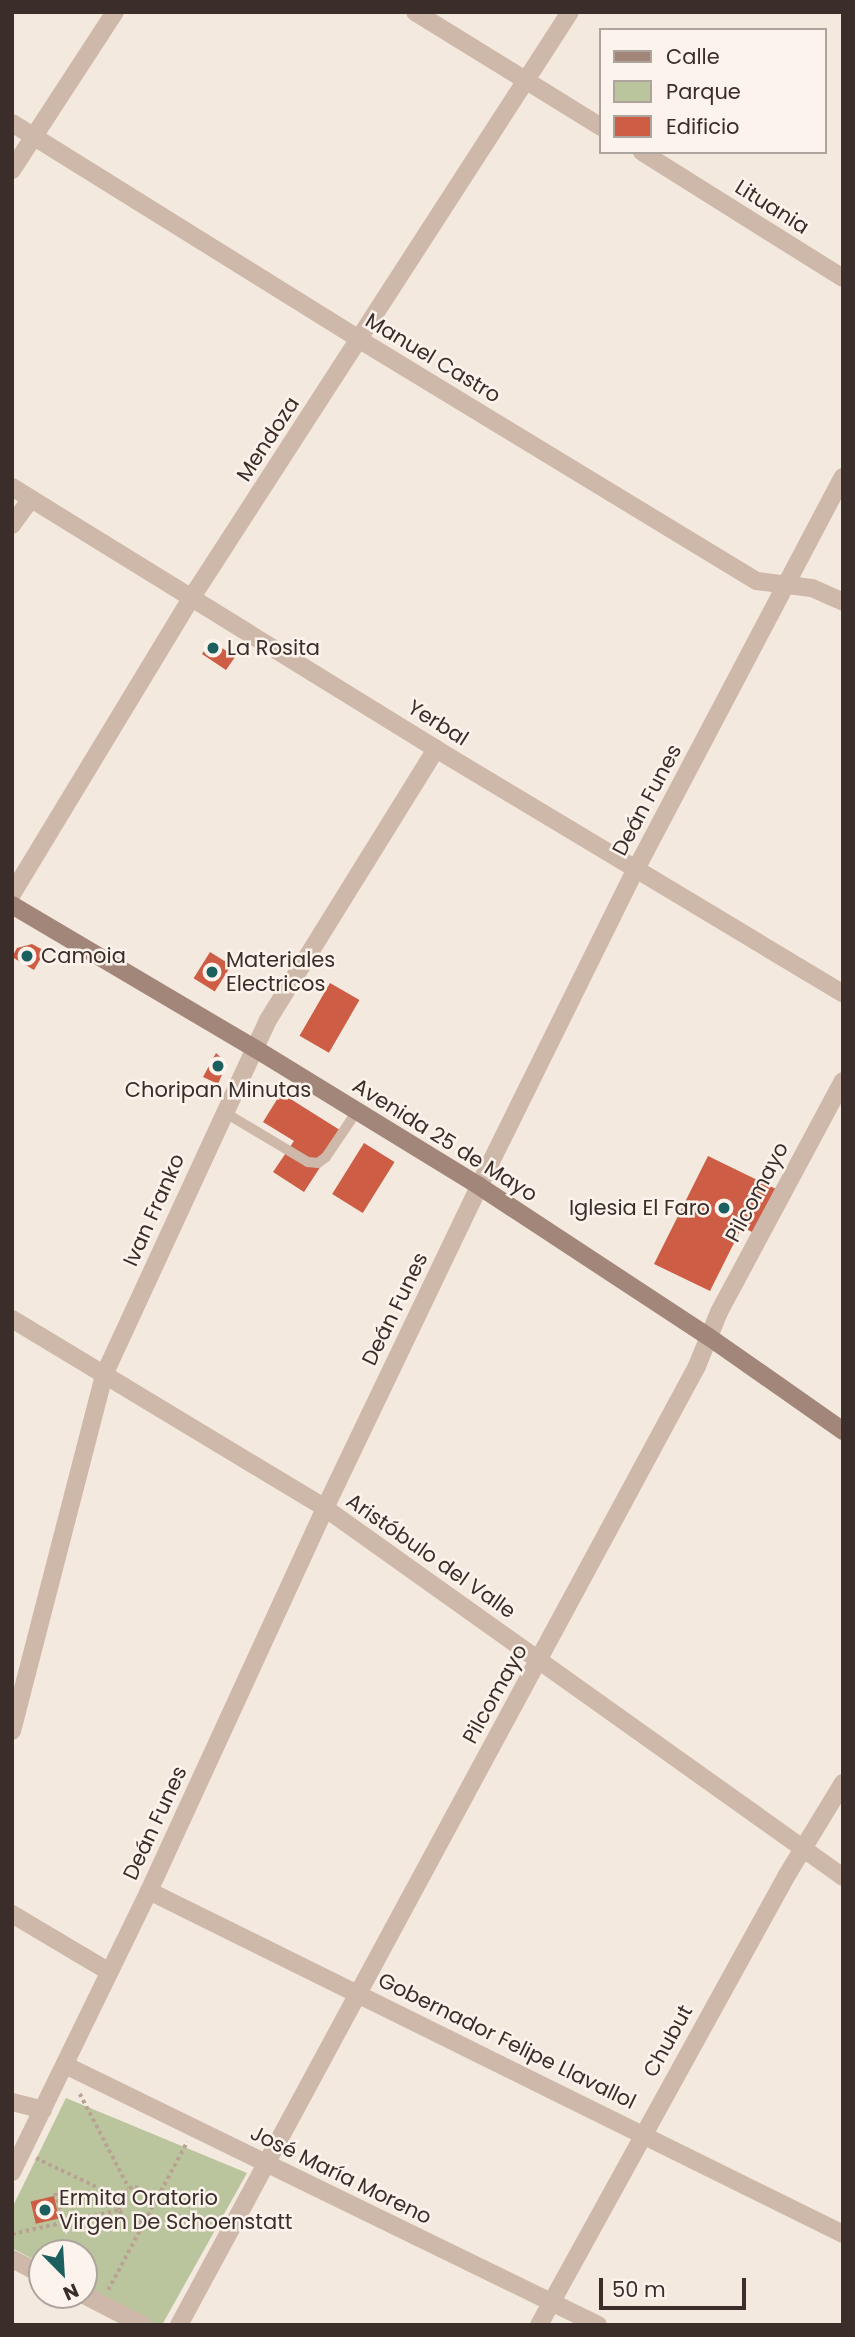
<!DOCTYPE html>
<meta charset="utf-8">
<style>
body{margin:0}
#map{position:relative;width:855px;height:2337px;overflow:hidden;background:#f4e9df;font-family:Poppins,sans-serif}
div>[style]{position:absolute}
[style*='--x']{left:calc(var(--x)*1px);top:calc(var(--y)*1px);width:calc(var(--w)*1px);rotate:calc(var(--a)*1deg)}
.green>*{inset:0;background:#bac59d}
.building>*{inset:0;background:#cd5d44;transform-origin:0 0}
.path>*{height:3.5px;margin-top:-1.75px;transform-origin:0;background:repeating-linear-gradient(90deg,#baa293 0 3.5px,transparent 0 7px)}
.service>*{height:10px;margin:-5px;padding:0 5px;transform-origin:5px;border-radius:5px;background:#ceb8a9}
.minor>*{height:18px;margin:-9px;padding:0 9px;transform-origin:9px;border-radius:9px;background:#ceb8a9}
.tertiary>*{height:18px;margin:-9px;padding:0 9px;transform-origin:9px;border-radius:9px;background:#ceb8a9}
.secondary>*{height:18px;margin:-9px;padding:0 9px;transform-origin:9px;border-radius:9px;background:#a2867a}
.dots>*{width:19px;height:19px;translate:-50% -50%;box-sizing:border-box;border:4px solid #fbf3ec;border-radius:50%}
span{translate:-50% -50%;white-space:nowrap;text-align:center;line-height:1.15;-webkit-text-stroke:5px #fbf3ec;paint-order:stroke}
.street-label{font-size:21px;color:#3b2e2a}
.poi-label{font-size:21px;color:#3b2e2a}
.left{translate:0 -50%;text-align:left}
.right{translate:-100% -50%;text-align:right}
.frame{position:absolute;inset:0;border:14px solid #3b2e2a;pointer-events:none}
.legend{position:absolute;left:599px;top:28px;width:228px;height:126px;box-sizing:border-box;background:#fbf3ec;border:2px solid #aea49e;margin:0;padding:9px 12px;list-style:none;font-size:21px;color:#3b2e2a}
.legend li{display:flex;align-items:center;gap:14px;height:35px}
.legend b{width:35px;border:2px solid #aea49e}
.north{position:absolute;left:28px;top:2239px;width:70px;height:70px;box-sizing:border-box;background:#fbf3ec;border:2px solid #aea49e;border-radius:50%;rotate:156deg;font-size:19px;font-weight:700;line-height:28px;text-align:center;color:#3b2e2a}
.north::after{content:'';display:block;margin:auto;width:24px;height:32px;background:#1c5f5f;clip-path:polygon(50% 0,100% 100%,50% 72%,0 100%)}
.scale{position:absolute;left:599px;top:2278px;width:147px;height:32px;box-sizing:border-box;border:4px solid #3b2e2a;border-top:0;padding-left:9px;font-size:21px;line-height:24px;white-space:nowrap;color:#3b2e2a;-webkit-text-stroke:5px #fbf3ec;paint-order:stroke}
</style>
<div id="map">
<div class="green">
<i style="clip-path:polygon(66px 2098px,247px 2173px,162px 2325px,155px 2325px,84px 2286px,84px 2253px,42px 2253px,42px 2264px,12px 2248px,12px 2208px)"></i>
</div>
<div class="building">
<i style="clip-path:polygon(215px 643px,235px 657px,226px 670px,202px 654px,209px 644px)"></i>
<i style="clip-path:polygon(32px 944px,45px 951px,34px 970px,12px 957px,17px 948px)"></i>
<i style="left:210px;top:952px;width:25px;height:31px;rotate:32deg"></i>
<i style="left:330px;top:983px;width:34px;height:61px;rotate:30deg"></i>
<i style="clip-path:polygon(216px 1053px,227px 1063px,218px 1084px,203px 1077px)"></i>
<i style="clip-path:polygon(281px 1093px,343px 1132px,304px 1192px,273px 1172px,294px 1141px,263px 1122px)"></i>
<i style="left:364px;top:1143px;width:36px;height:60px;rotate:32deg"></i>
<i style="clip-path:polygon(708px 1156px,776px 1189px,754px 1233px,742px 1227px,710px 1291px,654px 1264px)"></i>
<i style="left:54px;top:2196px;width:23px;height:24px;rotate:77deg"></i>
</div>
<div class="path">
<i style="--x:80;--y:2094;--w:106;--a:62.5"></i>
<i style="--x:36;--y:2158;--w:93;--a:25.5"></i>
<i style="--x:55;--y:2193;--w:29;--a:72"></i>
<i style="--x:142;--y:2223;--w:17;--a:-170"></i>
<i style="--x:125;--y:2220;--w:12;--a:-121"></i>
<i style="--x:119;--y:2210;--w:12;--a:-85"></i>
<i style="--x:120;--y:2198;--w:13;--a:-48"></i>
<i style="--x:129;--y:2188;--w:6;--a:-9"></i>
<i style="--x:135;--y:2187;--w:14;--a:17"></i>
<i style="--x:148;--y:2191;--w:13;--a:58"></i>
<i style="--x:12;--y:2234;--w:110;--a:-12.6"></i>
<i style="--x:108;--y:2290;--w:168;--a:-61.9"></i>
</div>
<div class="service">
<i style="--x:224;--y:1112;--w:98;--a:30.8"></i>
<i style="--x:308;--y:1162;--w:10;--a:6"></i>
<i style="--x:318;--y:1163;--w:10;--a:-37"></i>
<i style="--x:326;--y:1157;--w:55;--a:-56"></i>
</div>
<div class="minor">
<i style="--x:415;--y:12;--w:219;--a:31.7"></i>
<i style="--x:12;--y:123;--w:410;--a:31.9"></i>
<i style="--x:360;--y:340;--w:464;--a:31.3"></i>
<i style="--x:757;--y:581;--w:55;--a:7.3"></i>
<i style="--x:812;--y:588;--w:34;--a:24"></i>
<i style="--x:642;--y:152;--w:237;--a:32.1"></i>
<i style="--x:12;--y:170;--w:189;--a:-56.9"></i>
<i style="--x:12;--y:487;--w:498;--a:31.7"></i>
<i style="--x:436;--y:749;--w:475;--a:31"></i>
<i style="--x:12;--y:525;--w:32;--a:-54"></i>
<i style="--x:12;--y:1319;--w:366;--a:31.1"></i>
<i style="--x:325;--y:1508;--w:636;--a:35.46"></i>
<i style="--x:12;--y:1731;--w:368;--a:-75.5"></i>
<i style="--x:104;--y:1375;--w:391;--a:-65.2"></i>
<i style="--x:268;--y:1020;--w:319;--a:-58.2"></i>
<i style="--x:149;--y:1891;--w:774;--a:26.3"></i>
<i style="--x:12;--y:1914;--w:112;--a:30.7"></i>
<i style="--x:65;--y:2065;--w:593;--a:26"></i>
<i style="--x:12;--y:2102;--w:32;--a:14"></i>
<i style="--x:12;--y:2172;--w:313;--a:-64"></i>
<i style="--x:149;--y:1891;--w:422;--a:-65.3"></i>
<i style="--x:325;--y:1508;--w:357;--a:-64.4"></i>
<i style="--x:479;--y:1186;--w:354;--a:-63.7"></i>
<i style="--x:636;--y:869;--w:443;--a:-62.2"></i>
<i style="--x:12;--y:2259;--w:34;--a:27"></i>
<i style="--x:84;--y:2295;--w:65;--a:27.3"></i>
<i style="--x:179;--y:2325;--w:1090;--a:-61.62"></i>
<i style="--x:697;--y:1366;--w:58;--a:-67.8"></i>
<i style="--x:719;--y:1312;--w:262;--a:-61.8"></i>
<i style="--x:539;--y:2325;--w:514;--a:-61.14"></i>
<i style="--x:787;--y:1875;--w:108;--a:-58.7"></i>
</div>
<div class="tertiary">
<i style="--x:12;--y:894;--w:347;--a:-58.8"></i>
<i style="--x:192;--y:597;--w:696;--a:-57.13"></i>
</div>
<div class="secondary">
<i style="--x:12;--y:905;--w:281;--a:30.6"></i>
<i style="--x:254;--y:1048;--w:264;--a:31.5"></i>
<i style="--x:479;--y:1186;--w:275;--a:33.3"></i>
<i style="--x:709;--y:1337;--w:164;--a:35"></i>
</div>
<div class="dots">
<i style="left:213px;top:648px;background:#1c5f5f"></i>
<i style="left:27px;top:956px;background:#1c5f5f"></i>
<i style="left:212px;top:972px;background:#1c5f5f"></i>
<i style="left:218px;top:1066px;background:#1c5f5f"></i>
<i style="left:724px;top:1208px;background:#1c5f5f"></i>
<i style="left:45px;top:2210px;background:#1c5f5f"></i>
</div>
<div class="street-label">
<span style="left:772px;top:207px;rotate:32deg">Lituania</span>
<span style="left:433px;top:358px;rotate:31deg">Manuel Castro</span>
<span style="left:268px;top:439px;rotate:-57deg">Mendoza</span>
<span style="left:438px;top:723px;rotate:32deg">Yerbal</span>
<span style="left:647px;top:800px;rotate:-62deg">Deán Funes</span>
<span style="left:445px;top:1140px;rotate:32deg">Avenida 25 de Mayo</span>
<span style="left:757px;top:1192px;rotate:-62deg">Pilcomayo</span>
<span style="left:154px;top:1210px;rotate:-66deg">Ivan Franko</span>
<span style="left:395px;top:1309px;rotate:-64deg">Deán Funes</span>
<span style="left:431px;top:1556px;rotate:35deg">Aristóbulo del Valle</span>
<span style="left:495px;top:1694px;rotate:-61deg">Pilcomayo</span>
<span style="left:155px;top:1823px;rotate:-65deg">Deán Funes</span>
<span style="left:507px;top:2041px;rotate:26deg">Gobernador Felipe Llavallol</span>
<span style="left:668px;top:2041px;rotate:-61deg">Chubut</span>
<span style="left:341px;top:2175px;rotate:26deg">José María Moreno</span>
</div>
<div class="poi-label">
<span class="left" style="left:227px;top:648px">La Rosita</span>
<span class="left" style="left:41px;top:956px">Camoia</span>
<span class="left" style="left:226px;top:972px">Materiales<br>Electricos</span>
<span style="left:218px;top:1090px">Choripan Minutas</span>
<span class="right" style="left:710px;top:1208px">Iglesia El Faro</span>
<span class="left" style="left:59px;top:2210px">Ermita Oratorio<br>Virgen De Schoenstatt</span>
</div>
<div class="frame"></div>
<ul class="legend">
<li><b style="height:9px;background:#a2867a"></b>Calle</li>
<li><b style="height:19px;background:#bac59d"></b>Parque</li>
<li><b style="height:19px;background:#cd5d44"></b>Edificio</li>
</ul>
<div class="north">N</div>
<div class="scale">50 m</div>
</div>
